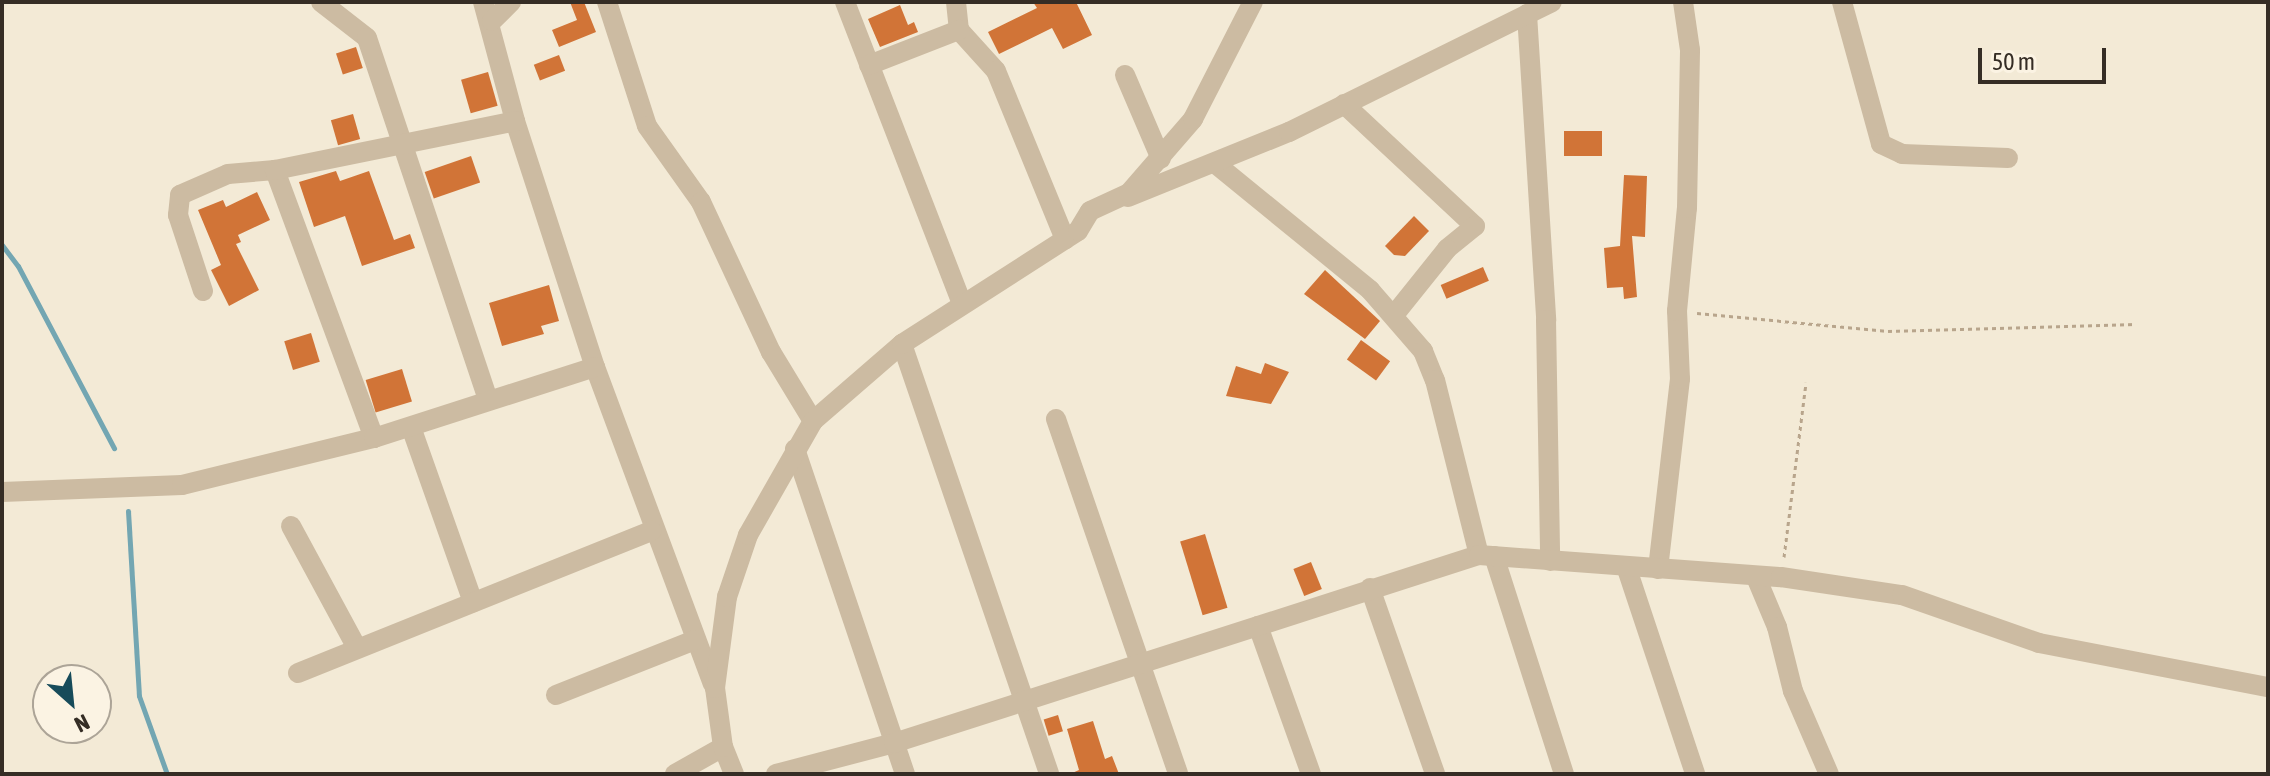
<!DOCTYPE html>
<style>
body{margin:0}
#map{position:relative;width:2270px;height:776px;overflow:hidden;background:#f3ead6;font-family:"Asap Condensed",sans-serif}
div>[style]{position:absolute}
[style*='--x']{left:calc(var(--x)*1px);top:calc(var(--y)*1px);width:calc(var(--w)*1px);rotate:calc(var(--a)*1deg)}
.stream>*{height:5px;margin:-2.5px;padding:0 2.5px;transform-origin:2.5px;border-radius:2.5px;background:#73a6b2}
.building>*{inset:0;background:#d17437;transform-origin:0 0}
.path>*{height:3px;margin-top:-1.5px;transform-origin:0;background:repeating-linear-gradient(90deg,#b8a58c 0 4px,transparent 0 8px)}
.minor>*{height:20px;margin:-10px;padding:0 10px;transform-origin:10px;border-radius:10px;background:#ccbba2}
span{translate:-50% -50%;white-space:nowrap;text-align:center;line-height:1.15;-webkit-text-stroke:6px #fbf3e3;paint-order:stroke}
.frame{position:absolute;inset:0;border:4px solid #352d25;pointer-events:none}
.north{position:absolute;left:32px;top:664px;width:80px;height:80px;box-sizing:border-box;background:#fbf3e3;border:2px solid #aca497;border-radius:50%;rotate:153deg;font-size:22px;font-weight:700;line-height:32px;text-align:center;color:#352d25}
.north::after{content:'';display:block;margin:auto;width:28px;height:36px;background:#174b5a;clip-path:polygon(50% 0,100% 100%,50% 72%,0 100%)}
.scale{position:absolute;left:1978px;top:48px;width:128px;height:36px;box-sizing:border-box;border:4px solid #352d25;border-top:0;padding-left:10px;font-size:24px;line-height:28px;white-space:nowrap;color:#352d25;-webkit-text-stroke:6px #fbf3e3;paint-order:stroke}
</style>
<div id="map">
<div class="stream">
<i style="--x:2;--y:245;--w:26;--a:53"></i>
<i style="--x:18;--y:266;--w:206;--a:62.2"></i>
<i style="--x:128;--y:511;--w:185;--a:86.6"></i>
<i style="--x:139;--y:696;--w:83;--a:70.3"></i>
</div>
<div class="building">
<i style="clip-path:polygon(570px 2px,584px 2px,596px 32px,559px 47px,552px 30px,577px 20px)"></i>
<i style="clip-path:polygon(1033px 2px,1076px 2px,1092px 35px,1063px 49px,1052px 28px,999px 54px,988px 32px,1037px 8px)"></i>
<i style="clip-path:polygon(900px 5px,908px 25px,914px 22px,918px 32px,880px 47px,868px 19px)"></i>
<i style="left:356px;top:47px;width:22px;height:21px;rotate:72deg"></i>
<i style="left:559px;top:55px;width:17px;height:27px;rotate:69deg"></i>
<i style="left:488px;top:72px;width:35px;height:28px;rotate:74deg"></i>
<i style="left:353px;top:114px;width:26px;height:23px;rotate:74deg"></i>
<i style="left:1564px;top:131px;width:38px;height:25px"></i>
<i style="left:471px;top:156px;width:28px;height:49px;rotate:71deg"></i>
<i style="clip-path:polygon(336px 171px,340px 181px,369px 171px,394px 240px,410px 234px,415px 248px,362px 266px,345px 216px,314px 227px,299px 182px)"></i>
<i style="clip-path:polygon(1624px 175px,1647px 176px,1645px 237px,1632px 236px,1637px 297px,1624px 299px,1623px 287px,1607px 288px,1604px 248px,1620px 246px)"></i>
<i style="clip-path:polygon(257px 192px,270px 220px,238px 235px,241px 242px,236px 244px,259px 290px,229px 306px,211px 270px,221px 265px,198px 210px,223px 200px,226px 207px)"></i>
<i style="clip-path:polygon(1414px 216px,1429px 231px,1405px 256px,1394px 255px,1385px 246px)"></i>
<i style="left:1483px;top:267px;width:15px;height:46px;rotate:67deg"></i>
<i style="clip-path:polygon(1325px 270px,1380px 321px,1365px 339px,1304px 294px)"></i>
<i style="clip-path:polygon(549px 285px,559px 321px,541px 326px,544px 334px,502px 346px,489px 303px)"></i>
<i style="left:311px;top:333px;width:30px;height:28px;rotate:73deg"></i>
<i style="left:1361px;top:340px;width:36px;height:24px;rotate:36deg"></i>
<i style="clip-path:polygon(1265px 363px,1289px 372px,1271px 404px,1226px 396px,1236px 366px,1261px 374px)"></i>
<i style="left:402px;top:369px;width:34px;height:38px;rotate:73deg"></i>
<i style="left:1205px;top:534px;width:77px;height:26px;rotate:73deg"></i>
<i style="left:1311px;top:562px;width:29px;height:19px;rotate:68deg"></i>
<i style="left:1058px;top:715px;width:17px;height:15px;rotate:73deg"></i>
<i style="clip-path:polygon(1093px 721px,1105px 759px,1112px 756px,1119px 774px,1070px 774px,1079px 770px,1067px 729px)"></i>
</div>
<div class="path">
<i style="--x:1697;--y:313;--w:192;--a:5.4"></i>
<i style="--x:1888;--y:331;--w:248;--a:-1.6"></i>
<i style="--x:1784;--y:557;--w:176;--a:-82.8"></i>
</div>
<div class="minor">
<i style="--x:321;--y:2;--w:58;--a:38"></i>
<i style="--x:367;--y:38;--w:379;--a:71.5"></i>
<i style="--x:483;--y:2;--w:123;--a:74.9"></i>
<i style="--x:515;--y:121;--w:259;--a:72"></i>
<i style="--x:595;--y:367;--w:338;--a:69.6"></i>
<i style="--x:607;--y:2;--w:130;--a:72.1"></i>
<i style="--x:647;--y:126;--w:93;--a:54.6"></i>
<i style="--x:701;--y:202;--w:166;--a:65"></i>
<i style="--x:771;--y:352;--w:81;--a:58.7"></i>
<i style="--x:845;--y:2;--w:324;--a:68.8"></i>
<i style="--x:956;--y:2;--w:28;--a:84"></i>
<i style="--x:959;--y:30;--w:55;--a:47.9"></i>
<i style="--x:996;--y:71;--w:182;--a:67.7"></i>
<i style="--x:1842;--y:2;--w:147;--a:74.6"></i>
<i style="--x:1881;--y:144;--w:23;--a:25"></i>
<i style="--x:1902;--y:154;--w:106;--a:2.2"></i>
<i style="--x:1527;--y:14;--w:307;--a:86.4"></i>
<i style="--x:1546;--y:320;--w:241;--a:89"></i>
<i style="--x:492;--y:21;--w:27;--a:-45"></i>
<i style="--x:869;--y:65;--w:97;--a:-21.3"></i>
<i style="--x:1125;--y:75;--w:91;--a:66.8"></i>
<i style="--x:1344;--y:104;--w:179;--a:43"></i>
<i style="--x:1475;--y:226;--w:36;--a:141"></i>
<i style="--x:1447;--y:249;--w:83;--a:128.7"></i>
<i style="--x:1217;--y:165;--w:198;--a:39.2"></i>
<i style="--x:1370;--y:290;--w:81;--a:49"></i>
<i style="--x:1423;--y:351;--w:31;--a:68"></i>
<i style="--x:1435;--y:380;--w:180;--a:75.9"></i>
<i style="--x:1128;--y:197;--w:174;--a:-22"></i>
<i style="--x:1289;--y:132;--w:293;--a:-26.3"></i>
<i style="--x:203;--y:291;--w:80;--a:-108.2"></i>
<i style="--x:178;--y:215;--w:20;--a:-84"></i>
<i style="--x:180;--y:195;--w:52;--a:-23.6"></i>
<i style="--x:228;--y:174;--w:47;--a:-4.9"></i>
<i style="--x:902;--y:344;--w:454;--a:71.1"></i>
<i style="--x:1056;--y:419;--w:375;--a:71"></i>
<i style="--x:411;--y:427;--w:186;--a:70.5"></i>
<i style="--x:374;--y:438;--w:286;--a:-110.3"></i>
<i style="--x:275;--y:170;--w:245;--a:-11.5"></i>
<i style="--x:795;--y:449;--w:343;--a:71.3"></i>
<i style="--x:2;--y:492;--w:180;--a:-2.2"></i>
<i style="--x:182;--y:485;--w:198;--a:-13.8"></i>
<i style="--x:374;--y:438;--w:232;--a:-17.8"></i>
<i style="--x:291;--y:526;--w:139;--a:61.6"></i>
<i style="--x:1494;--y:556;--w:229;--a:72.2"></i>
<i style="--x:1627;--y:569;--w:216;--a:71.6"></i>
<i style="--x:1658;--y:569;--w:191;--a:-83.4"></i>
<i style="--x:1680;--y:379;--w:68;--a:-92.5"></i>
<i style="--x:1677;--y:311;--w:103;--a:-84.5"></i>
<i style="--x:1687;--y:208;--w:158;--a:-88.9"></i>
<i style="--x:1690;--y:50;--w:49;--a:-98.3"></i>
<i style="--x:1756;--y:577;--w:54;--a:67.2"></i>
<i style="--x:1777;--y:627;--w:66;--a:76"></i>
<i style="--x:1793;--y:691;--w:90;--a:66.6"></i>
<i style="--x:1370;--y:588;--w:197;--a:70.7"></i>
<i style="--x:1258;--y:626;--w:157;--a:70.3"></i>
<i style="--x:298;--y:673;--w:381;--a:-21.9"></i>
<i style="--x:556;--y:695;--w:149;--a:-21.6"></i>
<i style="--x:675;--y:774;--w:55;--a:-29.4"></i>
<i style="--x:734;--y:774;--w:29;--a:-112"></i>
<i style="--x:723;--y:747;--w:60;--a:-97.7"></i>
<i style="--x:715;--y:688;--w:92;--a:-82.5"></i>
<i style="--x:727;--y:597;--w:65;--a:-71.3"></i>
<i style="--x:748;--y:535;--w:131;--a:-60.3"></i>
<i style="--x:813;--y:421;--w:118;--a:-40.9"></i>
<i style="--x:902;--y:344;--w:209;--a:-32.7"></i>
<i style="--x:1078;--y:231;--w:23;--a:-59"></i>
<i style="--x:1090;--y:211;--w:43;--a:-24.8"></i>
<i style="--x:1129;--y:193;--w:98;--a:-49.1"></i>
<i style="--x:1193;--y:119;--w:131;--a:-62.9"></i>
<i style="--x:776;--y:774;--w:122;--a:-14.7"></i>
<i style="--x:894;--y:743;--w:614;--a:-17.82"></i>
<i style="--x:1479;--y:555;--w:303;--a:4.2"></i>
<i style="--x:1781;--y:577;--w:122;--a:8.5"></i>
<i style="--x:1902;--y:595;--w:145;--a:19.3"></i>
<i style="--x:2039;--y:643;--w:233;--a:10.9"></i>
</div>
<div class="frame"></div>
<div class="north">N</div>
<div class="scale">50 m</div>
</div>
